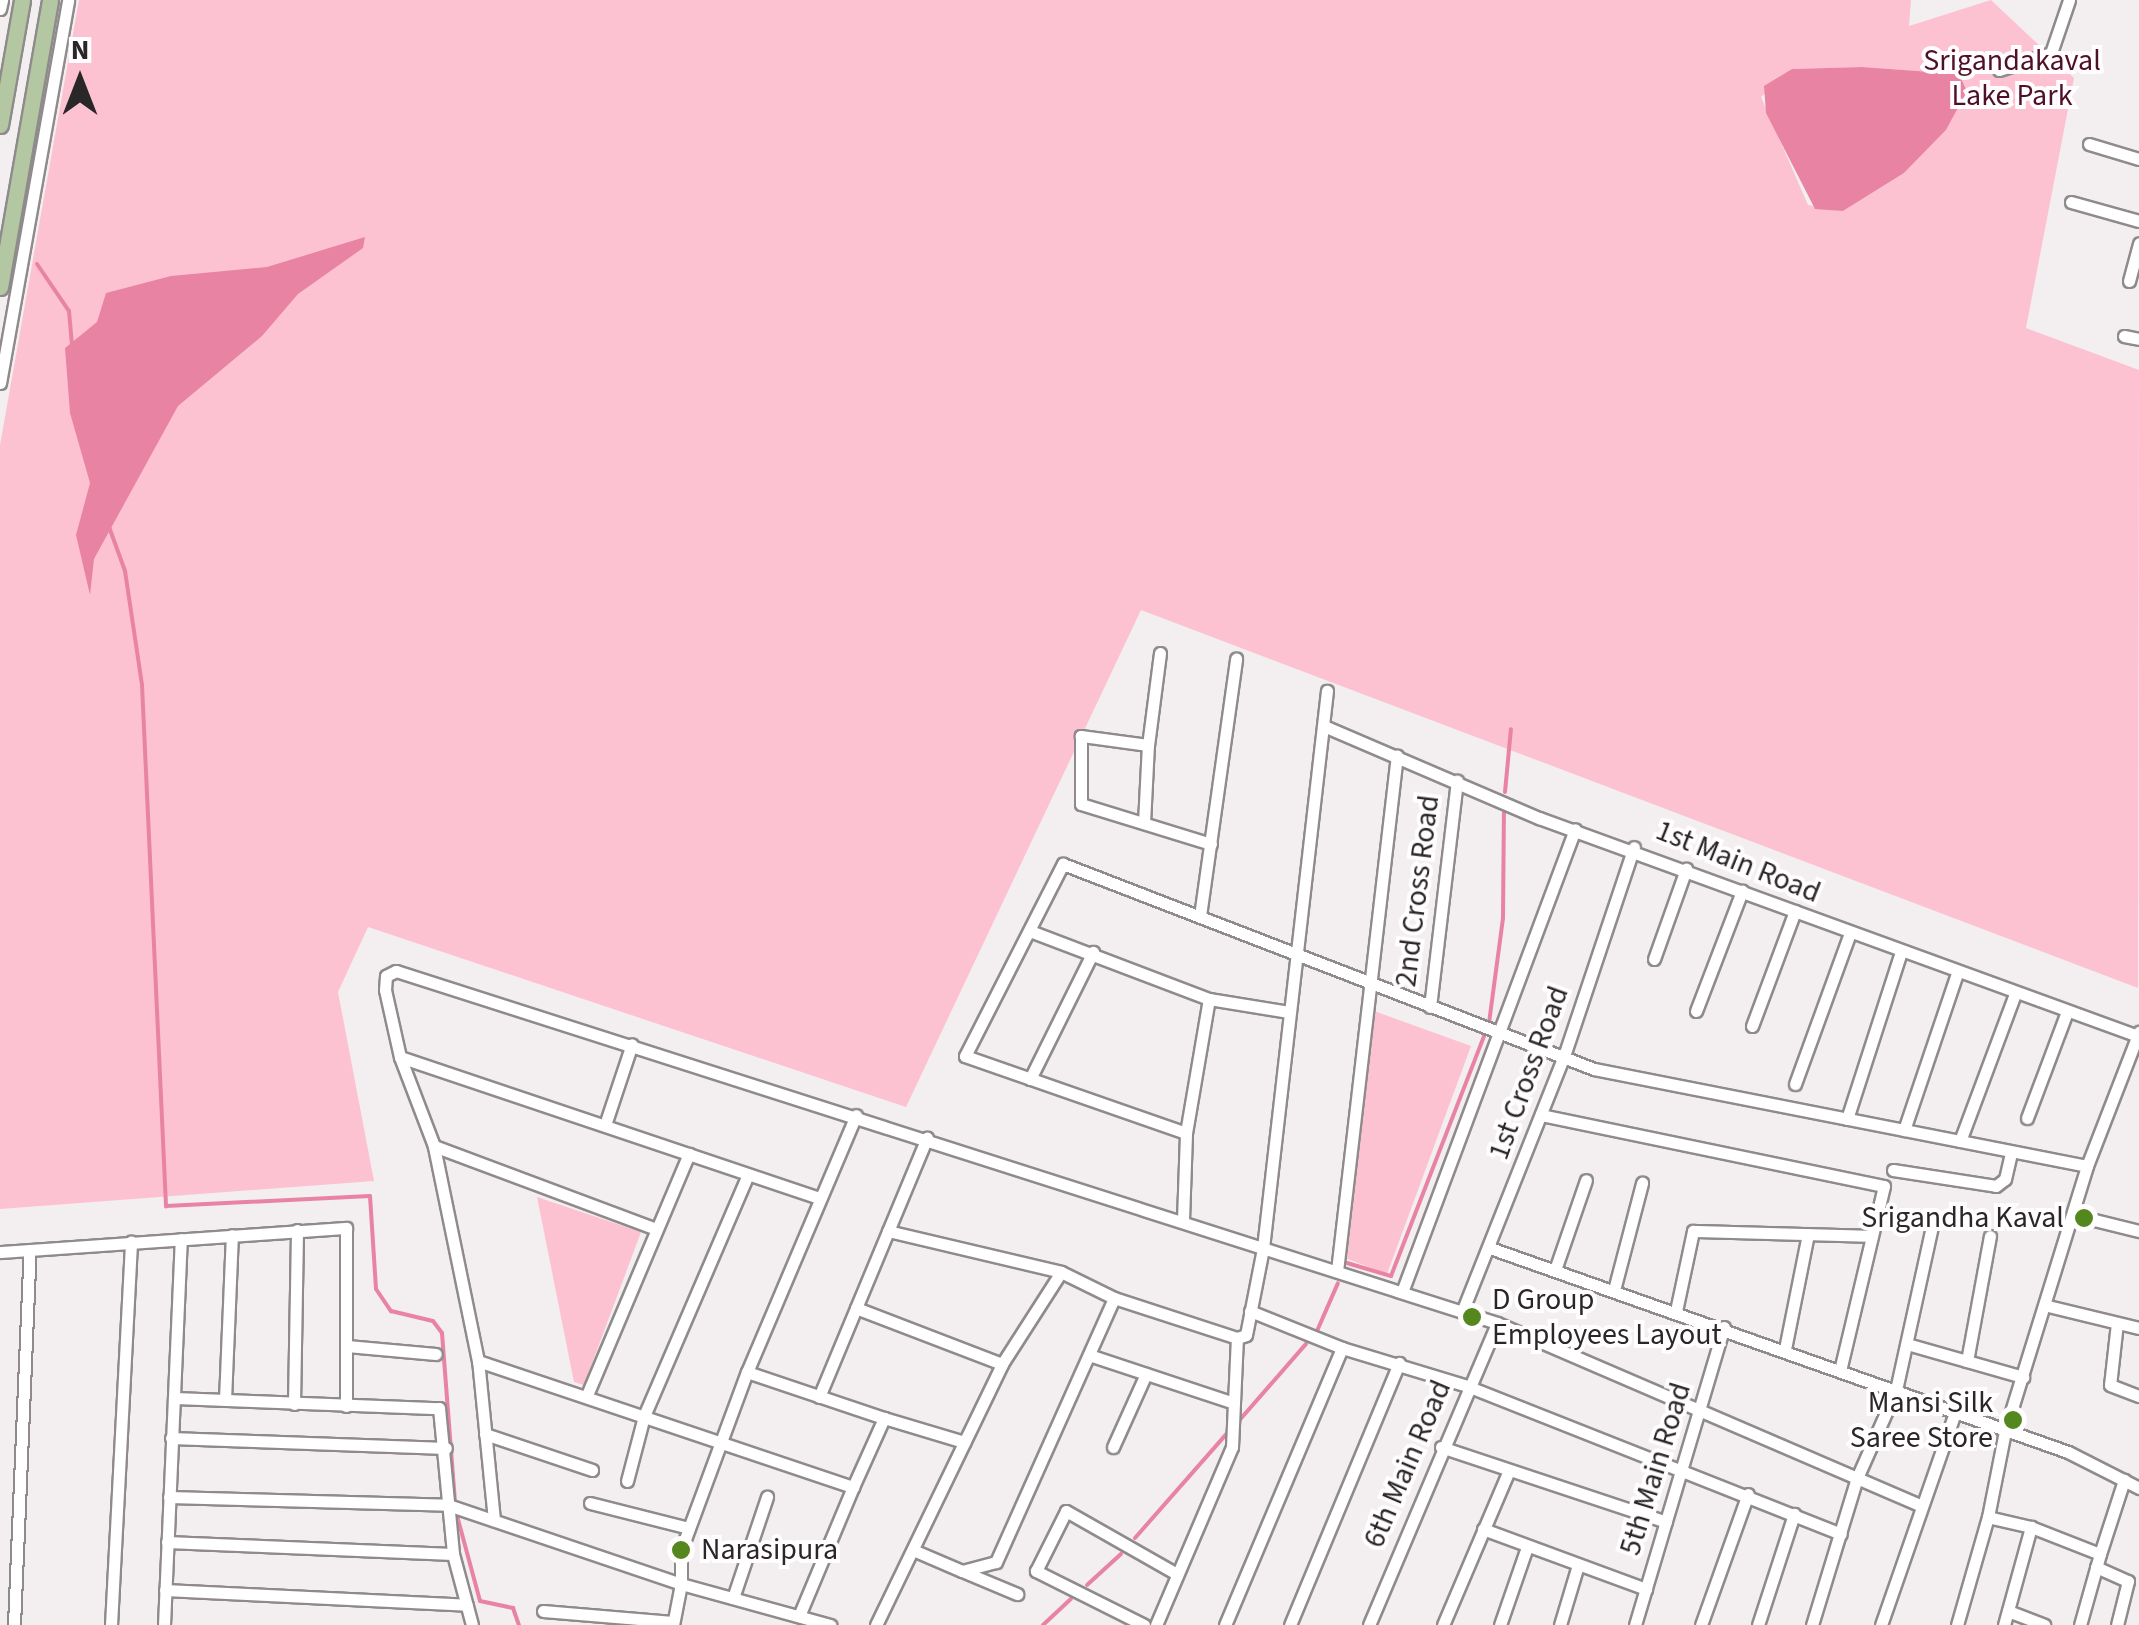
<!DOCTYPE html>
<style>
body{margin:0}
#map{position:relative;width:2139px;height:1625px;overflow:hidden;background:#f3eef0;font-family:"Source Sans 3",sans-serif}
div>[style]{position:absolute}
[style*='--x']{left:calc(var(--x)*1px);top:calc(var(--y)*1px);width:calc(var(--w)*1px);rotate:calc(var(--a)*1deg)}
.green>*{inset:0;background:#fdc2d2}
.water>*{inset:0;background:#e983a3}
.stream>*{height:4px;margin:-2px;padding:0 2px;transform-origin:2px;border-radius:2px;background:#e983a3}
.roads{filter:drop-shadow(2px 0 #8f8b8c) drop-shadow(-2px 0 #8f8b8c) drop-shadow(0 2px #8f8b8c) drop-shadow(0 -2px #8f8b8c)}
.minor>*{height:11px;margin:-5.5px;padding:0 5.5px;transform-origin:5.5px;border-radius:5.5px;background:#fff}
.major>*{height:15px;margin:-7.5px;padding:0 7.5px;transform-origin:7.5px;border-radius:7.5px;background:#b3c7a3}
.dots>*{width:28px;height:28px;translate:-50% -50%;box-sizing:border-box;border:5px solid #fffdfd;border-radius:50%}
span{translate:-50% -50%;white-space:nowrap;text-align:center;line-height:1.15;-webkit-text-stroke:8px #fffdfd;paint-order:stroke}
.park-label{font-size:30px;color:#4e0f29}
.street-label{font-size:30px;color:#292727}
.poi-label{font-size:30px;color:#292727}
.right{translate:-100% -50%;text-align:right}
.left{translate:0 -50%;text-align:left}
.north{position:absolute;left:30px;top:30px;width:100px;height:100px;-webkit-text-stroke:8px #fffdfd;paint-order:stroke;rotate:0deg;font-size:28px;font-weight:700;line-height:40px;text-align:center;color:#292727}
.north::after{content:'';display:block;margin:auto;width:35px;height:45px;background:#292727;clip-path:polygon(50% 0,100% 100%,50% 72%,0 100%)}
</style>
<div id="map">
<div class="green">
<i style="clip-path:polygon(evenodd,79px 0,1911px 0,1909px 26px,1991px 0,2074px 78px,2026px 328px,2139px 370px,2138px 988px,1141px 610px,906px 1107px,368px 927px,338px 992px,374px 1181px,0 1209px,0 445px,79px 0,1862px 67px,1959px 74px,1967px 90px,1946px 130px,1904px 173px,1843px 211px,1808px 205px,1761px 97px,1792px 69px,1862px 67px)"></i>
<i style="clip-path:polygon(1374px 1011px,1471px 1046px,1387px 1274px,1345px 1258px)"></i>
<i style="clip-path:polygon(537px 1197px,641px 1232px,584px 1385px,574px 1382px)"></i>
</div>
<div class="water">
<i style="clip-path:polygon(1862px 67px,1959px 74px,1967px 91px,1946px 130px,1904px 173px,1843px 211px,1815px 209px,1766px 113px,1764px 86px,1792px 69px)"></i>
<i style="clip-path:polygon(365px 237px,363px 248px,298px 294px,262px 336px,178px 406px,94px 559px,90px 595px,76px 535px,90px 483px,70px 413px,65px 348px,97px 322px,106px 293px,171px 276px,267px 267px)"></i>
</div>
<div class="stream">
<i style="--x:37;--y:264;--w:57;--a:55.8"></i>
<i style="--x:69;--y:311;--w:33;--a:85"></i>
<i style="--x:108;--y:524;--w:50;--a:70.1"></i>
<i style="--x:125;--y:571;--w:115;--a:81.5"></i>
<i style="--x:142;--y:685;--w:522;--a:87.36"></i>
<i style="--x:166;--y:1206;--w:204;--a:-2.8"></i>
<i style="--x:370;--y:1196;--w:93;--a:86.3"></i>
<i style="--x:376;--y:1289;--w:27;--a:56"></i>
<i style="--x:391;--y:1311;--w:43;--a:13.4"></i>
<i style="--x:433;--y:1321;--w:15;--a:53"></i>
<i style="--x:442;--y:1333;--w:169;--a:85.6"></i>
<i style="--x:1505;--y:792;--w:63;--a:-84.6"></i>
<i style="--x:1489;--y:1023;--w:106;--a:-82.4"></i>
<i style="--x:1503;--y:918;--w:105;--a:-89.5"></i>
<i style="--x:1347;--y:1263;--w:46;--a:16.5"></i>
<i style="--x:1391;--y:1276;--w:257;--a:-68.8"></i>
<i style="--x:1317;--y:1331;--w:52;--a:-66.4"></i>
<i style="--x:1237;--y:1423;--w:105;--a:-48.9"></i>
<i style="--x:456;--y:1512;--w:92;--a:74.9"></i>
<i style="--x:480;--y:1601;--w:34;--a:12"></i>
<i style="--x:513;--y:1608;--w:18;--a:71"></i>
<i style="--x:1135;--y:1538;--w:144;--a:-48.7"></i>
<i style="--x:1087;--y:1585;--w:46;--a:-42.4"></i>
<i style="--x:1043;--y:1625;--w:38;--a:-43"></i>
</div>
<div class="roads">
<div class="minor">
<i style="--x:0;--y:9;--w:9;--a:-77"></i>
<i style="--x:1999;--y:70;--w:55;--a:-18.1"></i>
<i style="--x:2051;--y:53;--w:56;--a:-71.2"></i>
<i style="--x:2089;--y:144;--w:52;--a:16.7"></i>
<i style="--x:2071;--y:202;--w:71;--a:15.6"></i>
<i style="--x:2129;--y:281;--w:39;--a:-75"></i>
<i style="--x:2124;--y:336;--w:15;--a:11"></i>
<i style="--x:0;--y:383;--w:389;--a:-79.9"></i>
<i style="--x:1160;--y:653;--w:93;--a:97.4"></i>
<i style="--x:1148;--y:745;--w:68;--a:-172.3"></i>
<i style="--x:1081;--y:736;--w:68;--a:90"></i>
<i style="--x:1081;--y:804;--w:136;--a:17.1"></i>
<i style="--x:1324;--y:726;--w:234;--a:23.2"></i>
<i style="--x:1539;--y:818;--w:637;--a:20"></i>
<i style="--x:1144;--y:823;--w:78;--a:-87.1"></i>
<i style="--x:1200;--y:916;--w:260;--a:-82"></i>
<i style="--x:1030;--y:931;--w:191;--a:20.8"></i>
<i style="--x:1209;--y:999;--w:81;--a:9.2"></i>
<i style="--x:1654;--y:959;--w:96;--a:-70.4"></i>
<i style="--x:1430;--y:1007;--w:228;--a:-83.2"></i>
<i style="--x:1696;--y:1011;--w:129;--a:-69"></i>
<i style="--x:1752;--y:1026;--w:123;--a:-69.5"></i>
<i style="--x:400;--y:1057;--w:443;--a:18.6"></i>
<i style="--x:1030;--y:1079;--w:142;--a:-63.6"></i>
<i style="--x:1795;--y:1084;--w:161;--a:-70"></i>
<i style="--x:1541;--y:1115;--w:350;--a:11.7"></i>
<i style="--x:1884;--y:1186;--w:189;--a:103.4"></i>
<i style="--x:2027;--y:1118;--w:111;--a:-69.4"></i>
<i style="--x:1847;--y:1119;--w:176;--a:-72.1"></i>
<i style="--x:605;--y:1125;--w:85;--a:-71.6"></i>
<i style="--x:1904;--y:1130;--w:166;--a:-71.3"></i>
<i style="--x:1186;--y:1133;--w:234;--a:-160.8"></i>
<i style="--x:965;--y:1056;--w:216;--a:-63"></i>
<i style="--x:1063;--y:864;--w:569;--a:21.11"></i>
<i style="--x:1594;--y:1069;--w:502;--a:11.13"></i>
<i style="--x:1960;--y:1141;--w:157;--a:-69.5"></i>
<i style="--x:434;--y:1146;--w:234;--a:20.5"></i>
<i style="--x:1893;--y:1170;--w:104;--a:8.8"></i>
<i style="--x:1996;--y:1186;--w:11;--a:-38"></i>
<i style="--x:2005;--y:1179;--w:27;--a:-77"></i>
<i style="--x:2074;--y:1215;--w:67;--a:13.8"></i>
<i style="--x:1183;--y:1220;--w:87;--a:-88"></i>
<i style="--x:1186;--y:1133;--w:136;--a:-80.3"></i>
<i style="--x:888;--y:1231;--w:178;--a:13.3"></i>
<i style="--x:1061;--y:1272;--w:59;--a:26.1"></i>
<i style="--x:1114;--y:1298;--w:129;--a:18"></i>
<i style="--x:1237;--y:1338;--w:9;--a:-18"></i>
<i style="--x:1246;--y:1335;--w:89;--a:-78.9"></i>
<i style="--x:1263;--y:1248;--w:561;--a:-83.45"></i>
<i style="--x:1490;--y:1248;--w:613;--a:19.44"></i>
<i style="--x:2068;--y:1452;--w:80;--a:26.9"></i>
<i style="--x:0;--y:1252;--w:347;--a:-4"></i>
<i style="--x:346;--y:1228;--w:178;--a:90"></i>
<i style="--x:1555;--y:1270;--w:95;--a:-71"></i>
<i style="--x:1337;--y:1271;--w:519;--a:-83.37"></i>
<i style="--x:1614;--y:1290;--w:111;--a:-75.3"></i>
<i style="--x:1402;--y:1292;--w:494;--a:-69.5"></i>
<i style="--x:2048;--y:1306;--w:94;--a:13.6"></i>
<i style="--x:856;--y:1308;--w:156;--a:21"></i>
<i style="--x:1250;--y:1311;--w:99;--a:21.9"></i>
<i style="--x:1342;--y:1348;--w:131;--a:16.9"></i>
<i style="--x:1467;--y:1386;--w:402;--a:21.6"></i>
<i style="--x:1676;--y:1311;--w:82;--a:-78"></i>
<i style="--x:1693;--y:1231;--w:177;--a:1.6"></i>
<i style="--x:1462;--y:1312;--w:279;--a:-68.3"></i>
<i style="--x:1565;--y:1053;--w:217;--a:-71.5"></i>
<i style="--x:2117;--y:1323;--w:62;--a:96.4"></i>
<i style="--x:2110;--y:1385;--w:31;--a:21"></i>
<i style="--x:1907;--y:1344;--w:121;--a:15.9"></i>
<i style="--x:347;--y:1346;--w:89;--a:5.1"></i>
<i style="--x:1785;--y:1349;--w:117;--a:-78.7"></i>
<i style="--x:1089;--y:1355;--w:150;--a:18.3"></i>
<i style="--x:478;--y:1361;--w:396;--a:18.6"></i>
<i style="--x:853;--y:1487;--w:140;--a:112.7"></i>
<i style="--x:1967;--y:1361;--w:127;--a:-79.6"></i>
<i style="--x:747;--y:1372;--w:145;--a:18.6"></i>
<i style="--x:587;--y:1395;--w:262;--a:-67.1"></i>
<i style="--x:819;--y:1397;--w:281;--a:-67.4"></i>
<i style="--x:174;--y:1398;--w:265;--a:2.2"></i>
<i style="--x:439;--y:1408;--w:147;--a:84.5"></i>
<i style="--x:453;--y:1554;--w:73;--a:75"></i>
<i style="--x:225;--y:1400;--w:165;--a:-87.6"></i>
<i style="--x:294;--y:1404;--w:174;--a:-89"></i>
<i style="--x:485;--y:1434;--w:113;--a:18.6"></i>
<i style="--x:171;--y:1438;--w:275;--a:2.1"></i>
<i style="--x:1113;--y:1447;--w:80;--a:-65.7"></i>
<i style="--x:1441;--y:1447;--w:237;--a:18.4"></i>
<i style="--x:627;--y:1481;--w:67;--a:-75.3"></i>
<i style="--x:644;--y:1416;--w:263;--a:-66.7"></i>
<i style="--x:853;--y:1487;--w:76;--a:-65.8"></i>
<i style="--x:884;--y:1418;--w:84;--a:16.7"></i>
<i style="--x:169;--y:1497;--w:279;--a:1.6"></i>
<i style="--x:448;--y:1505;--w:246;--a:18.7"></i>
<i style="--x:681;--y:1584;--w:34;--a:-90"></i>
<i style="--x:681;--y:1550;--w:190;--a:-69.7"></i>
<i style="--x:747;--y:1372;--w:279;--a:-67"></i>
<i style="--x:590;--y:1503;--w:102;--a:14.2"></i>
<i style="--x:494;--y:1520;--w:160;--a:-95.7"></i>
<i style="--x:478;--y:1361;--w:219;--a:-101.6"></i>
<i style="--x:434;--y:1146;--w:95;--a:-110.9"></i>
<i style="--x:400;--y:1057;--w:69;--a:-102.6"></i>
<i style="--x:385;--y:990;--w:14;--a:-86"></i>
<i style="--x:386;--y:976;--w:11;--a:-27"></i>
<i style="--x:396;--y:971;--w:1156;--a:17.73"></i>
<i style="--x:1497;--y:1323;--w:460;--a:23.3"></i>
<i style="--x:2031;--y:1527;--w:74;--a:21.4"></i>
<i style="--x:2100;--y:1554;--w:74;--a:105.7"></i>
<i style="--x:1483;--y:1529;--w:174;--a:20.2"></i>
<i style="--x:167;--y:1542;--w:286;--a:2.4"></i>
<i style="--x:913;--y:1550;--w:53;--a:23.2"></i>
<i style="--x:962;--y:1571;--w:35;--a:-15"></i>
<i style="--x:996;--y:1562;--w:289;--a:-65.9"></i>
<i style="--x:2100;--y:1554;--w:78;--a:-72"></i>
<i style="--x:2096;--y:1567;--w:35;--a:24"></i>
<i style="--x:2128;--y:1581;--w:45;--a:104"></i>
<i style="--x:962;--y:1571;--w:60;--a:22.7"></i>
<i style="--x:165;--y:1590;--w:302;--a:2.8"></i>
<i style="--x:733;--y:1598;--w:107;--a:-71.4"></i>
<i style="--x:543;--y:1611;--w:130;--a:4.8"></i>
<i style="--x:2008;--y:1611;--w:39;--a:21"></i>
<i style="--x:14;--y:1625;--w:375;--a:-87.6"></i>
<i style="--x:111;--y:1625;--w:384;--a:-87"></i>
<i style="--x:164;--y:1625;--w:386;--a:-87.5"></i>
<i style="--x:673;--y:1625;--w:42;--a:-79"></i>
<i style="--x:681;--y:1584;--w:155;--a:15.4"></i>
<i style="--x:876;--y:1625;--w:290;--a:-64.2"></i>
<i style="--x:1002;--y:1364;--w:109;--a:-57.3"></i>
<i style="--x:1144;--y:1625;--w:121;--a:-153.4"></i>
<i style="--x:1036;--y:1571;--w:67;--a:-63.4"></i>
<i style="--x:1066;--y:1511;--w:128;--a:29.6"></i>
<i style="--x:1156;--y:1625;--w:194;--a:-66.9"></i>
<i style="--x:1232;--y:1447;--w:109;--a:-87.4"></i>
<i style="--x:1225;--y:1625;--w:301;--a:-67.1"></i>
<i style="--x:1290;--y:1625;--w:284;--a:-67.4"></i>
<i style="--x:1369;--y:1625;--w:328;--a:-67"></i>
<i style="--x:1443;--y:1625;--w:168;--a:-66.9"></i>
<i style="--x:1500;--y:1625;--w:83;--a:-70.9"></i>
<i style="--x:1560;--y:1625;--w:63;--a:-73.3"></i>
<i style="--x:1635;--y:1625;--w:311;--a:-73.4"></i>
<i style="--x:1701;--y:1625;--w:139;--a:-70.3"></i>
<i style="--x:1758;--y:1625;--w:117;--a:-72"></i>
<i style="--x:1812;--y:1625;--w:154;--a:-73"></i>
<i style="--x:1857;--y:1478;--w:96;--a:-66.1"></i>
<i style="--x:1896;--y:1390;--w:168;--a:-77.6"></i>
<i style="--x:1881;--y:1625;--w:225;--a:-70.8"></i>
<i style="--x:1957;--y:1625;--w:112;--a:-74"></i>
<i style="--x:2004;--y:1625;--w:102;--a:-74.6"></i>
<i style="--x:2031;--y:1527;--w:44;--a:-166.9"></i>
<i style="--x:1988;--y:1517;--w:88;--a:-78.8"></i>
<i style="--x:2005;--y:1431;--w:277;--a:-72.8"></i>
<i style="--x:2087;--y:1166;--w:144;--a:-68.8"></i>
</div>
<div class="major">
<i style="--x:0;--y:125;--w:127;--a:-80"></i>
<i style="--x:0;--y:287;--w:291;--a:-80.1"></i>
</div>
</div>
<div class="dots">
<i style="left:2084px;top:1218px;background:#54871d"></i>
<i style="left:1472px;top:1317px;background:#54871d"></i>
<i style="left:2013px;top:1420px;background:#54871d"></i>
<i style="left:681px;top:1550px;background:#54871d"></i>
</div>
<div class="park-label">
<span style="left:2012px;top:78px">Srigandakaval<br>Lake Park</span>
</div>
<div class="street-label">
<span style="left:1738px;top:862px;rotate:22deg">1st Main Road</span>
<span style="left:1418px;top:891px;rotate:-83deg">2nd Cross Road</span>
<span style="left:1529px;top:1073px;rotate:-70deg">1st Cross Road</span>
<span style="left:1408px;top:1464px;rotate:-67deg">6th Main Road</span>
<span style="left:1656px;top:1469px;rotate:-73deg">5th Main Road</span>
</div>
<div class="poi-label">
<span class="right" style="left:2064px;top:1218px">Srigandha Kaval</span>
<span class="left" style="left:1492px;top:1317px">D Group<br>Employees Layout</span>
<span class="right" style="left:1993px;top:1420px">Mansi Silk<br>Saree Store</span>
<span class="left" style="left:701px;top:1550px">Narasipura</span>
</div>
<div class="north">N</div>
</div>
